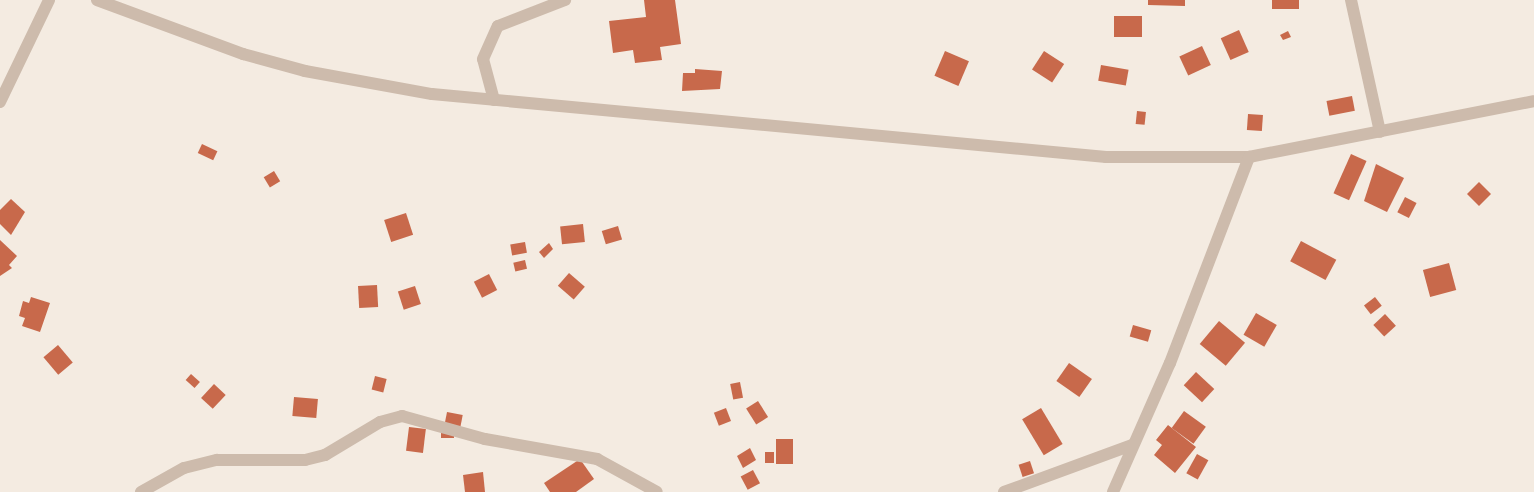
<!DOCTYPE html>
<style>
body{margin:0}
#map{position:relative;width:1534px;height:492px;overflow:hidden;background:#f4ebe1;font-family:Jost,sans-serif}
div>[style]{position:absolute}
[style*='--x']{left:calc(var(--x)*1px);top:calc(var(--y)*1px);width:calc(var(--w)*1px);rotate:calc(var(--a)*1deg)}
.building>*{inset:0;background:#c8694b;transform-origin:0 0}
.minor>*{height:12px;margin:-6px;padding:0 6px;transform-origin:6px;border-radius:6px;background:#cdbbac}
span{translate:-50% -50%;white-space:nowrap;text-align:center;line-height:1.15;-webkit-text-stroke:5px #fbf5ee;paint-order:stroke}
</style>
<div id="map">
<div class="building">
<i style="clip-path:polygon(644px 0,675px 0,681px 44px,660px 47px,662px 60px,635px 63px,633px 50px,613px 53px,609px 21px,646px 17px)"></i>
<i style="clip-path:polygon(1148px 0,1185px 0,1185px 6px,1148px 5px)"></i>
<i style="left:1272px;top:0;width:27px;height:9px"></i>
<i style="left:1114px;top:16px;width:28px;height:21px"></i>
<i style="left:1239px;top:30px;width:24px;height:20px;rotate:66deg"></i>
<i style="clip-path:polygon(1288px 31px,1291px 37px,1283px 40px,1280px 35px)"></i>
<i style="left:1202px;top:46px;width:21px;height:25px;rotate:65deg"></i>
<i style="left:945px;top:51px;width:26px;height:27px;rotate:23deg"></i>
<i style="left:1044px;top:51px;width:24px;height:22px;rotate:33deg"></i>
<i style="left:1101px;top:65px;width:28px;height:16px;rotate:10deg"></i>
<i style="clip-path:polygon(695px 69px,722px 71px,720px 89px,682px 91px,683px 73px,695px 73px)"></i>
<i style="left:1352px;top:96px;width:15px;height:26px;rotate:79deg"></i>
<i style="left:1137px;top:111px;width:9px;height:13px;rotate:6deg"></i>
<i style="left:1248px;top:114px;width:15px;height:16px;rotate:4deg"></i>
<i style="left:202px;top:144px;width:17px;height:10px;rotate:25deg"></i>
<i style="left:1351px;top:154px;width:17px;height:43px;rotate:24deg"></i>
<i style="clip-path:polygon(1376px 164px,1404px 178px,1387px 212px,1364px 201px)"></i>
<i style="left:274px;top:171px;width:12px;height:12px;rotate:59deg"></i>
<i style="left:1479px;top:182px;width:17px;height:17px;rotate:45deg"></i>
<i style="left:1405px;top:197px;width:13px;height:17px;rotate:27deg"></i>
<i style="clip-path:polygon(11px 199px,25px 212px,11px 235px,0 224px,0 210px)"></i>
<i style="left:406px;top:213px;width:23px;height:23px;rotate:72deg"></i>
<i style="left:583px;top:224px;width:18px;height:23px;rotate:84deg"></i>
<i style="left:618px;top:226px;width:14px;height:17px;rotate:73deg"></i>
<i style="clip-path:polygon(0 240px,17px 256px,9px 265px,12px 268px,0 276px)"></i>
<i style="left:1301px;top:241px;width:40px;height:23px;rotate:28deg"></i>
<i style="left:525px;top:242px;width:11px;height:15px;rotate:80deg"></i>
<i style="clip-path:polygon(549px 243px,553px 249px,544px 258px,539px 252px)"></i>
<i style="left:525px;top:260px;width:9px;height:12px;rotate:77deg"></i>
<i style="left:1449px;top:263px;width:28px;height:27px;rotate:75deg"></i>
<i style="left:569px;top:273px;width:21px;height:17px;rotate:41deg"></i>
<i style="left:489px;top:274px;width:18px;height:17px;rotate:63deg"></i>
<i style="left:377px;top:285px;width:22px;height:19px;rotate:87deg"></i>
<i style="left:415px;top:286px;width:19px;height:18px;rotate:72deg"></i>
<i style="clip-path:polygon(31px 297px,50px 303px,40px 332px,22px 326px,25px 318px,19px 316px,23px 301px,29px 303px)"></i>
<i style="left:1375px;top:297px;width:11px;height:14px;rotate:52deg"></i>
<i style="left:1256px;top:313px;width:24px;height:25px;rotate:30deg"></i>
<i style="left:1385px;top:314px;width:16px;height:16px;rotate:47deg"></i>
<i style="left:1219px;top:321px;width:34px;height:30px;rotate:40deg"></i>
<i style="left:1133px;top:325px;width:19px;height:12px;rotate:16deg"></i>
<i style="left:58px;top:345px;width:23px;height:19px;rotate:50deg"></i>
<i style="left:1069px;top:363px;width:28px;height:22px;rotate:35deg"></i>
<i style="left:1196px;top:372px;width:25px;height:18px;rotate:43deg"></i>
<i style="left:191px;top:374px;width:12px;height:8px;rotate:42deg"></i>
<i style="left:375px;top:376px;width:12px;height:14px;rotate:14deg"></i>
<i style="left:740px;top:382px;width:16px;height:10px;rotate:79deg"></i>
<i style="left:214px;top:384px;width:16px;height:19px;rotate:43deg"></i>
<i style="left:294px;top:397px;width:24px;height:19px;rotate:5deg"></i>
<i style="left:758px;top:401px;width:19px;height:14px;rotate:58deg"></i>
<i style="left:726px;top:408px;width:14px;height:13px;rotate:69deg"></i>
<i style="left:1041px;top:408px;width:42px;height:22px;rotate:59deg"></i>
<i style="left:1184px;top:411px;width:27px;height:21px;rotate:36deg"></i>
<i style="left:447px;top:412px;width:16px;height:15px;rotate:11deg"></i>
<i style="clip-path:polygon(1168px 425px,1196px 447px,1175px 473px,1154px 455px,1162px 445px,1156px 440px)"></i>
<i style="left:409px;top:427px;width:17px;height:24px;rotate:7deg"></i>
<i style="left:454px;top:431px;width:7px;height:13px;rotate:90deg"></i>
<i style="left:776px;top:439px;width:17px;height:25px"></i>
<i style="clip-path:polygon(750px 448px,756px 460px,743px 468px,737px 456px)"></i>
<i style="left:765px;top:452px;width:9px;height:11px"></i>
<i style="left:1197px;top:454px;width:13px;height:22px;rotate:29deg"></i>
<i style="clip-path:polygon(580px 459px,594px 479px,576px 492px,550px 492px,544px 483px)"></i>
<i style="left:1030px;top:461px;width:13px;height:12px;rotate:72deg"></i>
<i style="left:753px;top:470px;width:15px;height:14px;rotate:62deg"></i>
<i style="clip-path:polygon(483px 472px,485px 492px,465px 492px,463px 475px)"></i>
</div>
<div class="minor">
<i style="--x:97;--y:0;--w:156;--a:20.3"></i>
<i style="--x:243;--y:54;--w:64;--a:15.3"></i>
<i style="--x:305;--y:71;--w:129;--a:10.3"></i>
<i style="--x:432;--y:94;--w:677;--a:5.34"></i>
<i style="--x:1106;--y:157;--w:143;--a:0"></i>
<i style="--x:1249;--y:157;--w:290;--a:-11.1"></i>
<i style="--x:1351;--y:0;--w:135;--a:77.6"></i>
<i style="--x:494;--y:100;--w:42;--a:-105"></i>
<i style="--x:483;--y:59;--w:36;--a:-66"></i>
<i style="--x:498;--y:26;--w:72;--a:-21.2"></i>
<i style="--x:0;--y:102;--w:113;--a:-64.3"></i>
<i style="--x:141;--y:492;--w:49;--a:-29.2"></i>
<i style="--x:184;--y:468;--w:34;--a:-14"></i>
<i style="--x:217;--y:460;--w:88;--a:0"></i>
<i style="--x:305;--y:460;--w:21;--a:-14"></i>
<i style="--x:325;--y:455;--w:64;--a:-31"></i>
<i style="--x:380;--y:422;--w:23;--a:-15"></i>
<i style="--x:402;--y:416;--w:86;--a:15.5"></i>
<i style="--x:485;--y:439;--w:114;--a:10.1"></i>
<i style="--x:597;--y:459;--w:68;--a:28.8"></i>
<i style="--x:1004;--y:492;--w:136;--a:-20.2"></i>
<i style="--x:1113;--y:492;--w:141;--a:-66.2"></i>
<i style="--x:1170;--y:363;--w:221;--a:-69"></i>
</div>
</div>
